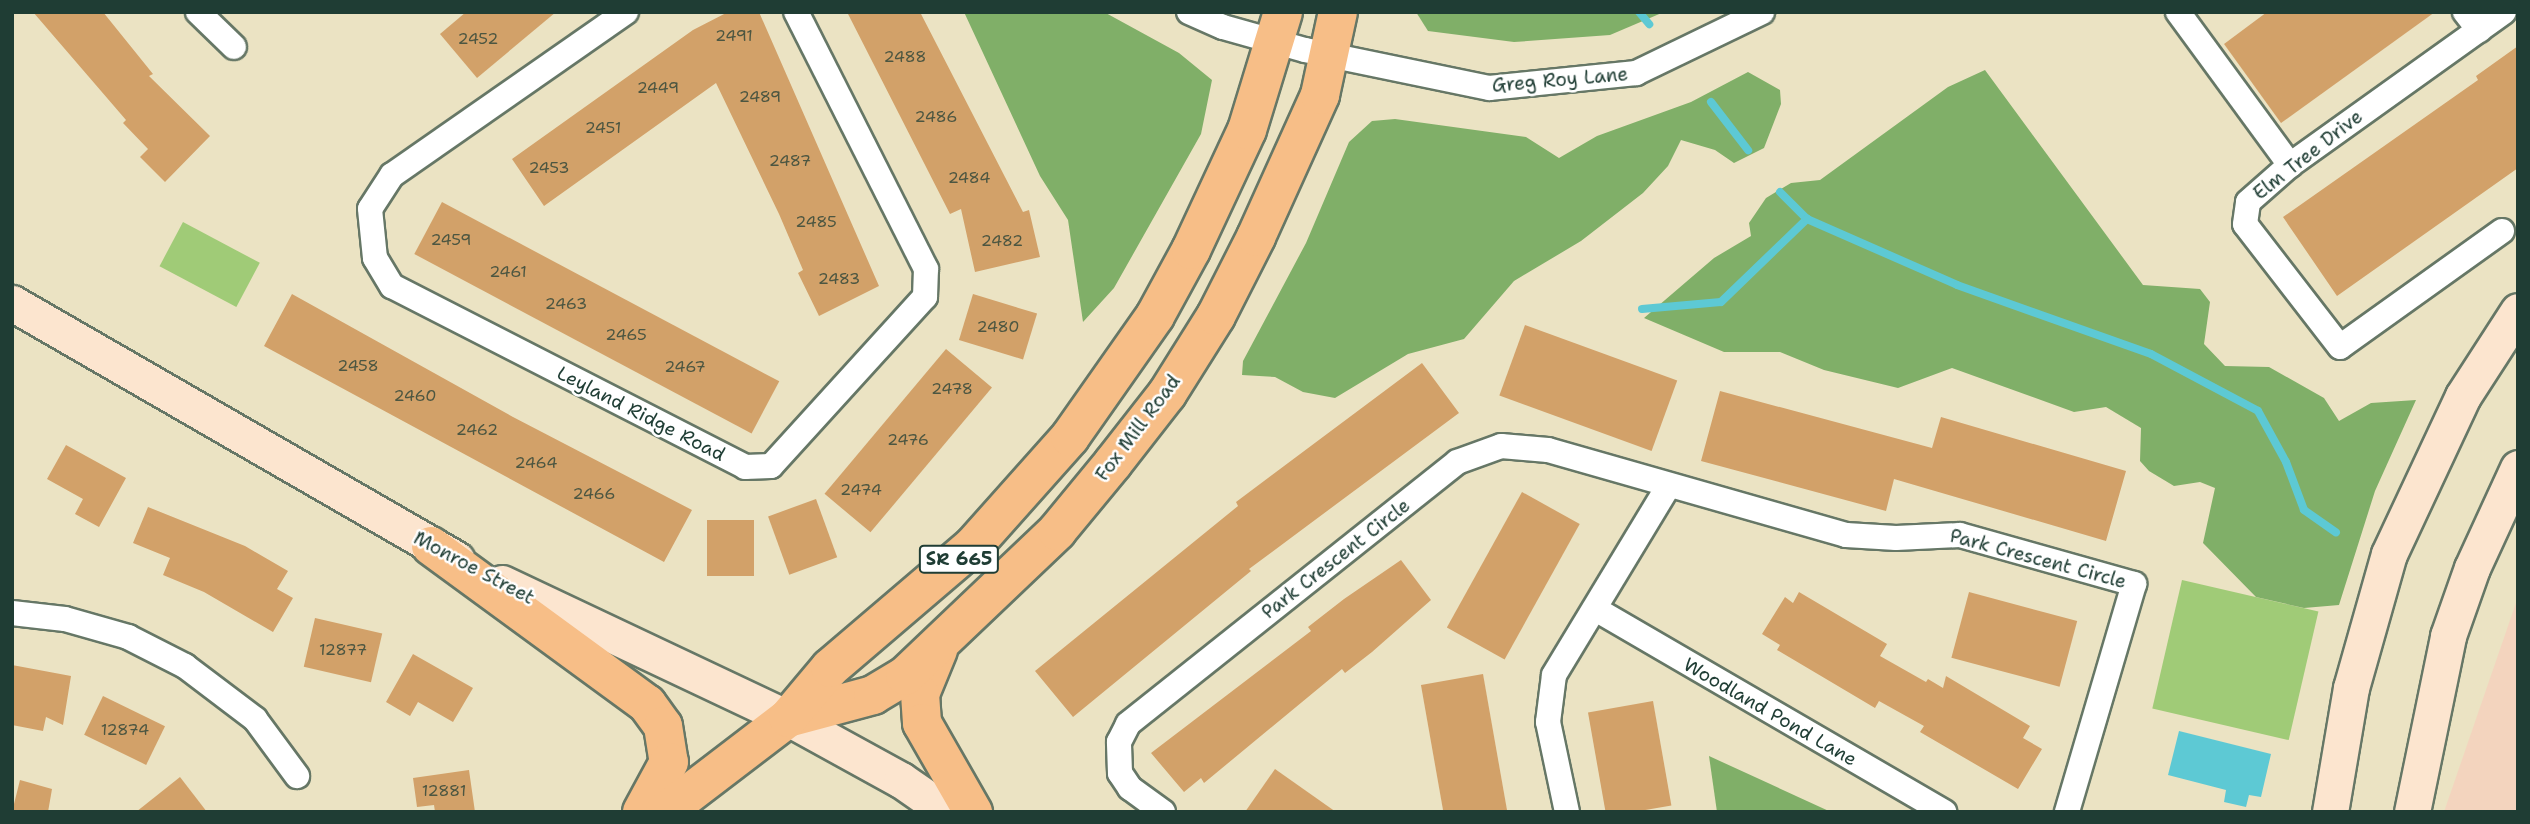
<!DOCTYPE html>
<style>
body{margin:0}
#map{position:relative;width:2530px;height:824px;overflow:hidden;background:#ebe3c3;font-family:"Shantell Sans",sans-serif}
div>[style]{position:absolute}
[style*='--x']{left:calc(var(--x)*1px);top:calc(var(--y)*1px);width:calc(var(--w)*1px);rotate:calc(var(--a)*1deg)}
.built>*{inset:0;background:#f3d4be}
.green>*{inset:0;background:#a0cb77;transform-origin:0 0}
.forest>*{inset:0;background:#80af68}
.water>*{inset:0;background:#5dc9d4}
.stream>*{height:8px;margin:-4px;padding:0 4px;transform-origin:4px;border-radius:4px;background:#5dc9d4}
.building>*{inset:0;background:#d2a169;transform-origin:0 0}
.roads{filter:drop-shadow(2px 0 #676) drop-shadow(-2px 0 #676) drop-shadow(0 2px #676) drop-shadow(0 -2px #676)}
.minor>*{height:24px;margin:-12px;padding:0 12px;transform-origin:12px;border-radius:12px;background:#fff}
.secondary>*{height:35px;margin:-17.5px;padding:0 17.5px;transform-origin:17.5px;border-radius:17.5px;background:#fce5cf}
.primary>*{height:38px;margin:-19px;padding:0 19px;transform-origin:19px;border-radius:19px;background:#f7be87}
span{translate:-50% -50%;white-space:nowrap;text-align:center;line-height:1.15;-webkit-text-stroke:5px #fff;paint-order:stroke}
.number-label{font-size:16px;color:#4c5641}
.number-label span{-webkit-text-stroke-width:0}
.shield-label span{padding:2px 5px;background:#fff;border:2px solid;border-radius:5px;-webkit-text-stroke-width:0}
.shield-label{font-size:18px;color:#1f3d34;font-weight:700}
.street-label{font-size:19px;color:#1f3d34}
.frame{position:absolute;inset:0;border:14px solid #1f3d34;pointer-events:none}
</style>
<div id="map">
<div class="built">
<i style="clip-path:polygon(2518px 597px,2518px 812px,2444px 812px)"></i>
</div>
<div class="green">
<i style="left:183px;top:222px;width:87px;height:50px;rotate:28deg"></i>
<i style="left:2182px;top:580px;width:140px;height:132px;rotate:13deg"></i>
</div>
<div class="forest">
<i style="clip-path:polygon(964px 12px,1104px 12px,1179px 53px,1212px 80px,1201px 134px,1114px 288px,1083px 322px,1068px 220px,1040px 176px)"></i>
<i style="clip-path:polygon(1416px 12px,1664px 12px,1610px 35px,1514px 42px,1428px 31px)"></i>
<i style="clip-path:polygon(1985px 70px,2143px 285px,2200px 289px,2210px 302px,2204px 344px,2225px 366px,2269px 367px,2324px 398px,2339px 421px,2371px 403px,2416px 400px,2375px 491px,2339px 605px,2304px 608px,2256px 597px,2203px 543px,2215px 488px,2200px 482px,2174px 486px,2149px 471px,2140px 461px,2141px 428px,2106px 407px,2074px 412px,1952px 368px,1898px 388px,1824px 370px,1780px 352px,1724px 352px,1644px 318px,1714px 258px,1751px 236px,1749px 223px,1766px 198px,1791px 183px,1820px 180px,1948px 87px)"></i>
<i style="clip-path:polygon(1748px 72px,1780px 90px,1781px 104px,1764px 148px,1734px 163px,1715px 150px,1681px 140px,1668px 166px,1643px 193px,1581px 241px,1514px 281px,1464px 339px,1408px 354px,1335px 398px,1303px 392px,1275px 377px,1242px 375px,1243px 361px,1306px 243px,1349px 142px,1372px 121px,1395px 119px,1526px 137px,1559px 158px,1597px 136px,1691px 102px)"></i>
<i style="clip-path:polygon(1709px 756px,1831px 812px,1717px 812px)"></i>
</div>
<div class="water">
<i style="clip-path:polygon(2179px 731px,2271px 754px,2261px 797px,2249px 795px,2246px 807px,2224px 802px,2226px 790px,2168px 775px)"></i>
</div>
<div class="stream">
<i style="--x:1639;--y:12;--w:16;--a:50"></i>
<i style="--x:1711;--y:102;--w:61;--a:52.4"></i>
<i style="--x:1780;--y:192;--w:38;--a:45"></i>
<i style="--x:1642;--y:309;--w:79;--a:-5.1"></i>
<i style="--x:1721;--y:302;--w:120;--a:-44"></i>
<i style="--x:1807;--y:219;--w:164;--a:23.7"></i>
<i style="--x:1957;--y:285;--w:206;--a:19.6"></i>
<i style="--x:2151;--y:354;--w:121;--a:28"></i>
<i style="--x:2258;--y:411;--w:58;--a:61.2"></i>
<i style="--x:2286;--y:462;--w:51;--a:69.4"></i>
<i style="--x:2304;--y:510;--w:39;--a:35"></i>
</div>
<div class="building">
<i style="clip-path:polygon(33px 12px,103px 12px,153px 74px,149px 76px,210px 136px,165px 182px,140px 157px,148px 149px,123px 123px,126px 120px)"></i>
<i style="clip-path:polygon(466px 12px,556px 12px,477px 78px,440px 34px)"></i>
<i style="clip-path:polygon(728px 12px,759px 12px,879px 286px,819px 316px,798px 273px,803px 270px,779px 214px,716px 83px,544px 206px,512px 159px,693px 30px)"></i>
<i style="clip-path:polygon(847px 12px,920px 12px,1023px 212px,1029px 210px,1040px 257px,975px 272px,961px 209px,950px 214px)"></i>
<i style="clip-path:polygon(2267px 12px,2435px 12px,2281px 123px,2224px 44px)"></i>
<i style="clip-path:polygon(2518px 46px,2518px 168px,2337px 296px,2283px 217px,2478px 80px,2476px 76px)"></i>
<i style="left:442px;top:202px;width:382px;height:59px;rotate:28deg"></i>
<i style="clip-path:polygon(292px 294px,513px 417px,692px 510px,664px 562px,264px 346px)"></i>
<i style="left:973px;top:294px;width:67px;height:48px;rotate:17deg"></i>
<i style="left:1525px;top:325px;width:162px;height:75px;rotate:20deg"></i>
<i style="left:946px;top:349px;width:60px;height:189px;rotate:40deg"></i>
<i style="clip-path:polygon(1422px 363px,1459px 413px,1249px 569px,1251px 571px,1073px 717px,1035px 671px,1238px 506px,1236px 502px)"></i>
<i style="clip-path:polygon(1720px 391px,1932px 448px,1941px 417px,2126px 471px,2106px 541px,1894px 479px,1886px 511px,1701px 461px)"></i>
<i style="clip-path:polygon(66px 445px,126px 478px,99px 527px,75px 514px,83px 499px,47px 479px)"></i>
<i style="left:1522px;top:492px;width:66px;height:155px;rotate:29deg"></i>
<i style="left:816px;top:499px;width:62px;height:51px;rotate:70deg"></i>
<i style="clip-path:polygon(148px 507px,245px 546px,288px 571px,277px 589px,293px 598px,273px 632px,204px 592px,163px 575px,170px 558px,133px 543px)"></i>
<i style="left:707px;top:520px;width:47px;height:56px"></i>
<i style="clip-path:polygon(1401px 560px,1431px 600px,1372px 652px,1345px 673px,1342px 669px,1204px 783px,1201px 778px,1184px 792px,1151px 753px,1311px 631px,1308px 627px,1344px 599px)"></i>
<i style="clip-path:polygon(1799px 592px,1887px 644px,1880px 656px,1926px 682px,1928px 679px,1943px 688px,1946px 676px,2030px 726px,2023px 738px,2042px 749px,2018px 789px,1920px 732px,1924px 726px,1879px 701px,1875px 708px,1777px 650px,1780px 645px,1762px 634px,1785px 597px,1793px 603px)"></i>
<i style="left:1969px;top:592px;width:112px;height:68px;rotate:15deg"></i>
<i style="left:315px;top:618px;width:69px;height:50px;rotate:13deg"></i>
<i style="clip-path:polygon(413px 654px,473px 688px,453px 722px,418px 702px,410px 716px,386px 702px)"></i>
<i style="clip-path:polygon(12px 665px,71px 676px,63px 725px,46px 717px,43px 731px,12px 725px)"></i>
<i style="left:1483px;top:674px;width:140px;height:63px;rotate:80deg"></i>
<i style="left:103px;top:696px;width:69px;height:43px;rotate:26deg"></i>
<i style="left:1653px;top:701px;width:106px;height:66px;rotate:80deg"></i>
<i style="clip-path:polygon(1275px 769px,1336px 812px,1245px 812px)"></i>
<i style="clip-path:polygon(469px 770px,475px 812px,435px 812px,434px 805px,417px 807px,413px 778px)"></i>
<i style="clip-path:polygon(180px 777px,207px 812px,136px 812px)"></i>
<i style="clip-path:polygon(20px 780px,52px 789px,48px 812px,12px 812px)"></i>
</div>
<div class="roads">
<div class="minor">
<i style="--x:198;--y:12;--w:50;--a:44.2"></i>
<i style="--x:626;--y:12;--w:285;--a:145.1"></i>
<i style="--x:392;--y:175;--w:40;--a:122.9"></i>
<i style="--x:370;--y:209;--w:49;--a:84.2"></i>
<i style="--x:375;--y:258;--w:33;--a:59"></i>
<i style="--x:392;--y:286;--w:397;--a:27.1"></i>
<i style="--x:745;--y:467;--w:26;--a:-2"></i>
<i style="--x:771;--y:466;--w:229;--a:-47.7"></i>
<i style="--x:925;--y:297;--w:28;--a:-88"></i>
<i style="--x:926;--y:269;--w:288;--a:-116.8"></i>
<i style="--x:1189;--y:12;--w:37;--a:24"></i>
<i style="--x:1223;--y:27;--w:85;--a:15.7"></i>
<i style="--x:1305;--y:50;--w:188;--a:11.7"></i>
<i style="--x:1489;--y:88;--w:148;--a:-5.8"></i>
<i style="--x:1636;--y:73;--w:140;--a:-25.8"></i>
<i style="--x:2178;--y:12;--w:190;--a:53.8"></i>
<i style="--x:2465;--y:12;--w:23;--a:52"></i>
<i style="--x:2502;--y:231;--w:199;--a:144.4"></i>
<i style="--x:2340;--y:347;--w:155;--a:-127.7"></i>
<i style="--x:2245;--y:224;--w:22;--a:-82"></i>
<i style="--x:2248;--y:202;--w:56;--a:-41.4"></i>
<i style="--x:2290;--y:165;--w:263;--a:-35.6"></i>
<i style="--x:1597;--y:610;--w:402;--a:30.2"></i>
<i style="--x:12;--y:613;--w:53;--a:6.5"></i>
<i style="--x:65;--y:619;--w:66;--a:15.9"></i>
<i style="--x:128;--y:637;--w:64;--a:27"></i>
<i style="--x:185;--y:666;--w:88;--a:37.1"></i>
<i style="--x:255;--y:719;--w:71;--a:53.6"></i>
<i style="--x:1163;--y:812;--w:41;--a:-144"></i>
<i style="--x:1130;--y:788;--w:18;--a:-124"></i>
<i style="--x:1120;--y:773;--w:31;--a:-92"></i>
<i style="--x:1119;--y:742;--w:20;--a:-63"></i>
<i style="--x:1128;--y:724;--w:421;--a:-38.5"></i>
<i style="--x:1457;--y:462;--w:47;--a:-20"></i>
<i style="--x:1501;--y:446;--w:47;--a:4.9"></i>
<i style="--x:1548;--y:450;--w:310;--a:15.9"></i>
<i style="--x:1846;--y:535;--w:50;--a:3.4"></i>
<i style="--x:1896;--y:538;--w:64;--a:-2.7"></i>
<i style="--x:1960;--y:535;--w:181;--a:15.7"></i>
<i style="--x:2134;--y:584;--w:238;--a:106.4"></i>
<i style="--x:1567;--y:812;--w:92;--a:-101.9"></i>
<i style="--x:1548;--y:722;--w:47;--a:-82.7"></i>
<i style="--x:1554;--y:675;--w:220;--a:-58.8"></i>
</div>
<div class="secondary">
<i style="--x:12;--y:303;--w:513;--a:29.97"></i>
<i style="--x:502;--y:583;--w:316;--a:25.3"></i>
<i style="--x:788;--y:718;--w:129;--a:28.8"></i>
<i style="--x:901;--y:780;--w:56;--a:34.8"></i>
<i style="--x:2330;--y:812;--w:126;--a:-80.4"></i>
<i style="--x:2351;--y:688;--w:139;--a:-74.2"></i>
<i style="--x:2389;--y:554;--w:174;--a:-64.9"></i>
<i style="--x:2463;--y:396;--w:101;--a:-57.1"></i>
<i style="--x:2412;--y:812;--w:180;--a:-78.4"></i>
<i style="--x:2448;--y:636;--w:72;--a:-70.6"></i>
<i style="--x:2472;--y:568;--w:110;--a:-65.3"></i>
</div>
<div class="primary">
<i style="--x:431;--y:546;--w:268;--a:36.2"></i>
<i style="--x:647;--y:704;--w:27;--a:54"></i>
<i style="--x:663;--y:726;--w:36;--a:81"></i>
<i style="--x:669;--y:762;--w:57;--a:118.4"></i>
<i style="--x:938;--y:650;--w:48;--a:112.2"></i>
<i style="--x:920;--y:694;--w:29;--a:86"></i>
<i style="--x:922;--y:723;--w:103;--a:60.2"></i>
<i style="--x:788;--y:718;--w:88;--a:-15.1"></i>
<i style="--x:873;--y:695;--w:37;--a:-31"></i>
<i style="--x:905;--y:676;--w:210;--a:-43.6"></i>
<i style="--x:1057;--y:531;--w:88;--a:-50.5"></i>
<i style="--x:1113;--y:463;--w:88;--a:-52"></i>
<i style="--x:1167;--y:394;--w:92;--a:-57.9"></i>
<i style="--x:1216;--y:316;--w:89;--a:-63.1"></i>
<i style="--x:1256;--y:237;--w:156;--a:-65.7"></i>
<i style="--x:1320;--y:95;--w:85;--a:-77.8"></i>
<i style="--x:665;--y:812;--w:155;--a:-37.4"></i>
<i style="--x:788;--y:718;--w:65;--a:-50"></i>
<i style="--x:830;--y:668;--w:188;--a:-40.5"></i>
<i style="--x:973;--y:546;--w:146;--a:-48.3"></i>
<i style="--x:1070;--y:437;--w:148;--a:-54.9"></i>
<i style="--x:1155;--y:316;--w:75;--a:-61.4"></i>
<i style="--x:1191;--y:250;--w:132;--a:-65"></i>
<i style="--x:1247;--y:130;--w:123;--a:-73"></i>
</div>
</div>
<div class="number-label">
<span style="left:734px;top:36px">2491</span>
<span style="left:478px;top:39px">2452</span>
<span style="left:905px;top:57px">2488</span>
<span style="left:658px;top:88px">2449</span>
<span style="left:760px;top:97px">2489</span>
<span style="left:936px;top:117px">2486</span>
<span style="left:603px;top:128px">2451</span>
<span style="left:790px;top:161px">2487</span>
<span style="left:549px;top:168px">2453</span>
<span style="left:969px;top:178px">2484</span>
<span style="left:816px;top:222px">2485</span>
<span style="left:451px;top:240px">2459</span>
<span style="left:1002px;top:241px">2482</span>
<span style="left:508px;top:272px">2461</span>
<span style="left:839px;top:279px">2483</span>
<span style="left:566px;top:304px">2463</span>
<span style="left:998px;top:327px">2480</span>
<span style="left:626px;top:335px">2465</span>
<span style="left:358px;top:366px">2458</span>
<span style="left:685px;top:367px">2467</span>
<span style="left:952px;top:389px">2478</span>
<span style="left:415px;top:396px">2460</span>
<span style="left:477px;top:430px">2462</span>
<span style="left:908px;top:440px">2476</span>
<span style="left:536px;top:463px">2464</span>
<span style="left:861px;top:490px">2474</span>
<span style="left:594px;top:494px">2466</span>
<span style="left:343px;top:650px">12877</span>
<span style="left:125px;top:730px">12874</span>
<span style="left:444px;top:791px">12881</span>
</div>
<div class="shield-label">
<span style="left:959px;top:559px">SR 665</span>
</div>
<div class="street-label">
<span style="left:1560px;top:80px;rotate:-5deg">Greg Roy Lane</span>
<span style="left:2308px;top:155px;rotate:-38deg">Elm Tree Drive</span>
<span style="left:641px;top:414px;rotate:27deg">Leyland Ridge Road</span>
<span style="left:1138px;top:428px;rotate:-53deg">Fox Mill Road</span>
<span style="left:1336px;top:559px;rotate:-38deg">Park Crescent Circle</span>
<span style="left:2038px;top:559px;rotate:15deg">Park Crescent Circle</span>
<span style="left:474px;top:568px;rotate:28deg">Monroe Street</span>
<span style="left:1770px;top:712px;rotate:30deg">Woodland Pond Lane</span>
</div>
<div class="frame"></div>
</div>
